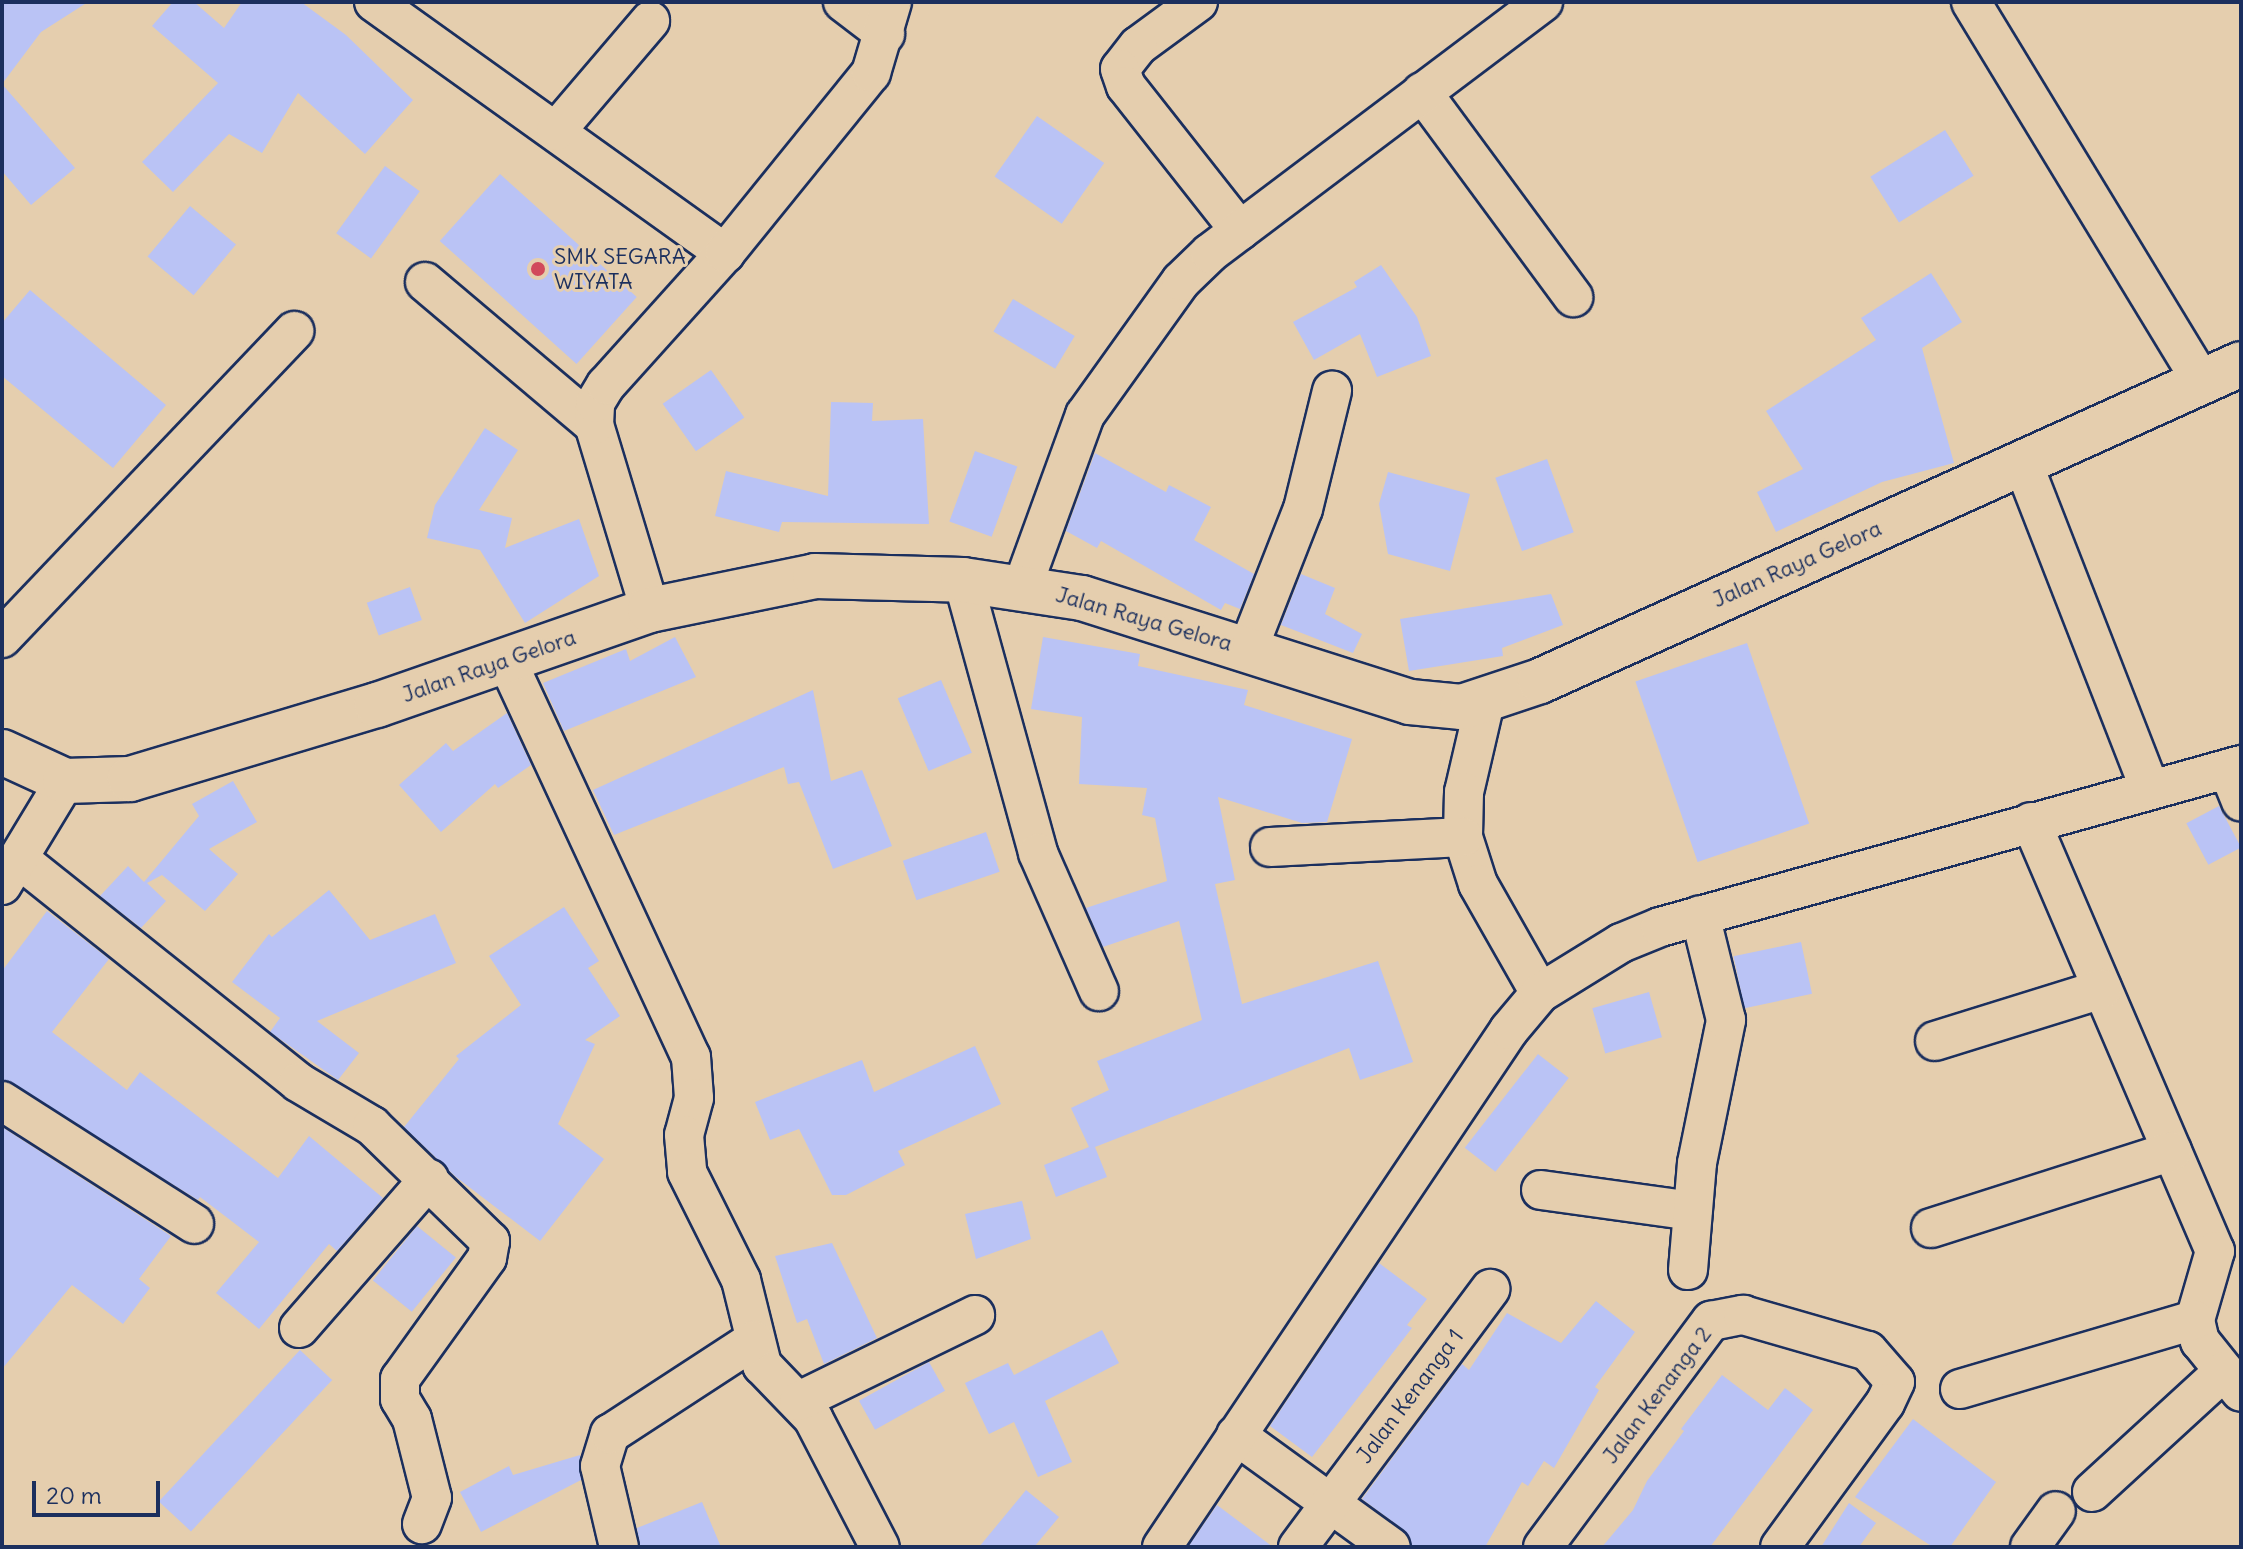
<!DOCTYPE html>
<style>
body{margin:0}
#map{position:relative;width:2243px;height:1549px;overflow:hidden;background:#e5ceae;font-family:Delius,sans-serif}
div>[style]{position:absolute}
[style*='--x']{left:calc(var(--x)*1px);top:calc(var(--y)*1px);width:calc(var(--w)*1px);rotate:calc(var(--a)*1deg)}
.building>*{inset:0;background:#bac3f5;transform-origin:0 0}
.roads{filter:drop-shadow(2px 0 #1b2f5e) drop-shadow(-2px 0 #1b2f5e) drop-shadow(0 2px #1b2f5e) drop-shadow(0 -2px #1b2f5e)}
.minor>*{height:38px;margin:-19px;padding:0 19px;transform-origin:19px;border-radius:19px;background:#e5ceae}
.tertiary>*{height:44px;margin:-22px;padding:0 22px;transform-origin:22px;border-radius:22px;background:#e5ceae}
.dots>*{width:22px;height:22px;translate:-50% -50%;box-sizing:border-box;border:4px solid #e5ceae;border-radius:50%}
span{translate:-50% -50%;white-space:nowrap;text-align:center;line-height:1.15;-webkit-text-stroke:6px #e5ceae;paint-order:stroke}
.poi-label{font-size:22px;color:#1b2f5e}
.left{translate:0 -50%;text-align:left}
.street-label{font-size:22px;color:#1b2f5e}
.frame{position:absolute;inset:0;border:4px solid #1b2f5e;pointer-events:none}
.scale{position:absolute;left:32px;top:1481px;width:128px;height:36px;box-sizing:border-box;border:4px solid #1b2f5e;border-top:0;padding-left:10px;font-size:24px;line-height:28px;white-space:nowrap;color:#1b2f5e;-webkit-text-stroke:6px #e5ceae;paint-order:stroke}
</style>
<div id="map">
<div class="building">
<i style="clip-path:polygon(2px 2px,88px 2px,41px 32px,2px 84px,75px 168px,31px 205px,2px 171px)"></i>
<i style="clip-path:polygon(173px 2px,194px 2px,224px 28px,242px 2px,301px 2px,346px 35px,413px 100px,365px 154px,298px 93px,262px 153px,229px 134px,173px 192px,142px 162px,218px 83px,152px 26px)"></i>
<i style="left:1037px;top:116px;width:82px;height:74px;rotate:35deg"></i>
<i style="left:1945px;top:130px;width:54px;height:88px;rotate:58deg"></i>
<i style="left:385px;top:166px;width:43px;height:83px;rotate:36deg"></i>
<i style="left:500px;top:174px;width:184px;height:90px;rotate:42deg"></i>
<i style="left:190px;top:206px;width:60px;height:66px;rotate:40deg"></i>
<i style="clip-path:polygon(1381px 265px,1417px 317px,1431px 356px,1377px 377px,1360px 334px,1314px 360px,1293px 322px,1357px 287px,1354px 282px)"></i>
<i style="clip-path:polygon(1931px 273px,1962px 322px,1922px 348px,1954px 463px,1882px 482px,1776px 532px,1757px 492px,1803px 469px,1766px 411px,1876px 340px,1861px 318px)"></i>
<i style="clip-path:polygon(30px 290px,166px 405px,113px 468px,2px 376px,2px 323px)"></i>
<i style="left:1013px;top:299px;width:72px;height:38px;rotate:31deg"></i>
<i style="left:711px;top:370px;width:58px;height:59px;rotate:55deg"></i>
<i style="clip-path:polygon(831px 402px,873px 403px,872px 421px,923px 419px,929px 524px,782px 522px,779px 532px,715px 516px,726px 471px,828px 496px)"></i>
<i style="clip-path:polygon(485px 428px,518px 450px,479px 510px,512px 518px,505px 548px,579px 519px,599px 576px,525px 623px,480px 550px,427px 538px,435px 505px)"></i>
<i style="left:975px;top:451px;width:45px;height:75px;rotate:20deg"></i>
<i style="clip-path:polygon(1095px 453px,1166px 492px,1169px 485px,1211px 507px,1194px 540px,1254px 574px,1240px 609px,1225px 603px,1221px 610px,1101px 541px,1097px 548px,1066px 531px)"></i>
<i style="left:1547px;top:459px;width:78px;height:55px;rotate:70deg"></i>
<i style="clip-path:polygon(1388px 472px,1470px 494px,1450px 571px,1388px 554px,1379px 504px)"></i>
<i style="clip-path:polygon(1301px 574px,1335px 588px,1325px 614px,1362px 634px,1353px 653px,1281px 625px)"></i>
<i style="left:410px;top:587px;width:35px;height:46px;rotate:70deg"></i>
<i style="clip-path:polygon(1551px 594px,1563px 625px,1502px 648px,1503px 656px,1409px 671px,1400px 619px)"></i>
<i style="clip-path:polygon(675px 637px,696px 677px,564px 731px,543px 683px,626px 649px,630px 661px)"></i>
<i style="clip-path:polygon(1043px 637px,1140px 654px,1138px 666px,1248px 690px,1244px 705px,1352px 739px,1327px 822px,1302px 823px,1218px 797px,1235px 880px,1215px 884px,1242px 1004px,1378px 961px,1413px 1062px,1360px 1080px,1349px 1048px,1095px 1147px,1107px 1177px,1056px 1197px,1044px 1165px,1089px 1147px,1071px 1108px,1109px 1090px,1097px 1061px,1202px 1020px,1179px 921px,1103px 947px,1086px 908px,1167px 881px,1155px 818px,1142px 815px,1147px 788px,1079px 784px,1082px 717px,1031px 709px)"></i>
<i style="left:1747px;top:643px;width:191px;height:118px;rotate:71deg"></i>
<i style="left:941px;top:680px;width:79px;height:47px;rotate:67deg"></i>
<i style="clip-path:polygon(813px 690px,831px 781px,862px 770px,892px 846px,833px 869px,799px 782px,788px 784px,784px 767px,614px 835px,593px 790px)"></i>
<i style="clip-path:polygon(507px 713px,531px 765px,498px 788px,495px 784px,441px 832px,399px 785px,446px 743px,453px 751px)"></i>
<i style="clip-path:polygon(233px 781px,257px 822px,209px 849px,238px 874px,205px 911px,162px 875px,147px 883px,166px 901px,141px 928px,100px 896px,128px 866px,144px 882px,199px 816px,192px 804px)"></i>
<i style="left:2219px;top:806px;width:47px;height:37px;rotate:62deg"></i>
<i style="left:986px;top:832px;width:42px;height:88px;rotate:71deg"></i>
<i style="clip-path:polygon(329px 890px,370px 940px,435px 914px,456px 963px,317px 1021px,359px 1053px,338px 1080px,270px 1032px,280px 1018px,232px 982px,269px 934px,272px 937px)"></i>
<i style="clip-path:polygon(564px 907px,599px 961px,588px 968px,620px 1016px,585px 1040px,595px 1044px,558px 1124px,604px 1159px,540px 1241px,456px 1177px,404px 1127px,459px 1059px,456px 1056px,521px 1005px,489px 956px)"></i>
<i style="clip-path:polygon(47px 911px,109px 959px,52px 1032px,127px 1090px,140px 1072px,278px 1178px,309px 1136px,383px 1198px,337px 1251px,329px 1244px,259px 1329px,216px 1293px,259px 1242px,200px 1197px,198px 1200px,2px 1079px,2px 971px)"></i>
<i style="left:1801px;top:942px;width:53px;height:69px;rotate:78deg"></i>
<i style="left:1649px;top:992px;width:47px;height:59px;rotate:74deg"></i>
<i style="clip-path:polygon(975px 1046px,1001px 1104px,898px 1151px,905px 1165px,846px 1195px,832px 1195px,799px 1129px,770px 1140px,755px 1102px,862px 1060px,874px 1092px)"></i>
<i style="left:1538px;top:1054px;width:39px;height:119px;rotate:38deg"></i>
<i style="clip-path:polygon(2px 1127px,171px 1236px,139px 1279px,150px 1288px,123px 1324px,72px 1285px,2px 1369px)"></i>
<i style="clip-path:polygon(1022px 1201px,1031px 1239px,976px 1259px,965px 1214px)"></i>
<i style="left:417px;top:1226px;width:50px;height:70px;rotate:39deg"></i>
<i style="clip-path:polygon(832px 1243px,877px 1338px,824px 1364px,807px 1319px,797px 1323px,775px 1256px)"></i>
<i style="clip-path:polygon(1379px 1263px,1427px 1299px,1407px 1325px,1412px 1328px,1312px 1457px,1270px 1426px)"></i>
<i style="clip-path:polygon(1596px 1301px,1635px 1332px,1595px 1387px,1599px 1390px,1554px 1468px,1544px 1461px,1528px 1486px,1522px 1482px,1485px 1547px,1413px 1547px,1404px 1530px,1362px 1499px,1462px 1364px,1469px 1370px,1507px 1313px,1561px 1343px)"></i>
<i style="clip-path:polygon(1102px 1330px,1119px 1363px,1045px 1401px,1072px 1462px,1038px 1477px,1014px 1422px,989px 1434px,965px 1383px,1008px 1363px,1014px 1375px)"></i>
<i style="left:300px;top:1350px;width:44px;height:207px;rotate:43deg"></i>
<i style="left:929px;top:1362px;width:33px;height:80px;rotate:61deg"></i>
<i style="clip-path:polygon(1722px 1375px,1768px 1410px,1785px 1388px,1813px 1410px,1710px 1547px,1602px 1547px,1633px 1510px,1647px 1481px,1684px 1431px,1681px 1429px)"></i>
<i style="clip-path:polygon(1913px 1419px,1996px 1482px,1950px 1547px,1933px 1547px,1855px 1497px)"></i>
<i style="clip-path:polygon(580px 1455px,581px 1480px,481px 1532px,460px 1492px,509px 1466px,513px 1475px)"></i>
<i style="clip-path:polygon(1026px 1490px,1059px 1517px,1034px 1547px,979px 1547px)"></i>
<i style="clip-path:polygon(702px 1502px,721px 1547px,640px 1547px,637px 1528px)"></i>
<i style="clip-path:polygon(1849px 1503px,1876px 1523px,1859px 1547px,1821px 1547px)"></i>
<i style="clip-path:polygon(1217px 1505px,1273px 1547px,1188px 1547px)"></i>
</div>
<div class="roads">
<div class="minor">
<i style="--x:374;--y:2;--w:432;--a:35.6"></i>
<i style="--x:843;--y:2;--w:53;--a:37.3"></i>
<i style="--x:1198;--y:2;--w:74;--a:143.7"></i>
<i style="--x:1138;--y:46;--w:29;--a:128"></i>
<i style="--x:1120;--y:69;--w:18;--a:71"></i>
<i style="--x:1126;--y:86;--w:184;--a:51.8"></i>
<i style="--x:1971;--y:2;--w:443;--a:58.7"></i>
<i style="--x:1422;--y:92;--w:255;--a:53.6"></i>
<i style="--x:556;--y:131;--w:145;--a:-49.5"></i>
<i style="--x:425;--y:282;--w:221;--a:40.2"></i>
<i style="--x:2022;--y:461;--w:352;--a:68.7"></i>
<i style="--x:963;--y:580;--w:283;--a:74.6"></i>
<i style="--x:1038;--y:853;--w:151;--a:66.2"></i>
<i style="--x:1022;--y:588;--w:184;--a:-70"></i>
<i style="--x:1085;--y:415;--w:165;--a:-54.4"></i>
<i style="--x:1181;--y:281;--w:40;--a:-44"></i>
<i style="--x:1210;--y:253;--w:417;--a:-37"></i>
<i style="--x:650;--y:610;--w:193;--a:-106.8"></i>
<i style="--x:594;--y:425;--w:22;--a:-87"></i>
<i style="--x:595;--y:403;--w:21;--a:-59"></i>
<i style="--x:606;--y:385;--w:178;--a:-48"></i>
<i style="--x:725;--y:253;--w:232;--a:-51"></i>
<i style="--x:871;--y:73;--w:74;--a:-73.5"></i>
<i style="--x:2;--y:638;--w:424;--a:-46.4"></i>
<i style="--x:1248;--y:649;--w:150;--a:-68.6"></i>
<i style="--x:1303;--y:509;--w:122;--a:-76.2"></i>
<i style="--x:507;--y:661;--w:437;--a:65.1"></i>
<i style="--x:691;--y:1057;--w:41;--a:85.8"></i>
<i style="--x:694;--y:1098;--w:38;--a:105"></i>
<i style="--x:684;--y:1135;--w:37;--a:85"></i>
<i style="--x:687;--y:1172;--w:121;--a:63.4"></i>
<i style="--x:741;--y:1280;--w:88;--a:76.1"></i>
<i style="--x:762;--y:1365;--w:74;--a:46.1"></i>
<i style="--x:813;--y:1418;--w:145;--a:62.6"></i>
<i style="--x:1485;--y:702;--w:92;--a:103.1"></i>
<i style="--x:1464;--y:792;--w:45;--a:91.3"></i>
<i style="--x:1463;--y:837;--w:49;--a:72.3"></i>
<i style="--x:1478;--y:884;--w:125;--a:60.4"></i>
<i style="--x:2228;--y:769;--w:35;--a:68"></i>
<i style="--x:2031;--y:822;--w:467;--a:66.8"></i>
<i style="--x:2215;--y:1251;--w:72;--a:106.2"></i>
<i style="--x:2195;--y:1320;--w:22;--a:77"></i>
<i style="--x:2200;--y:1341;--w:65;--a:51.2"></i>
<i style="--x:1270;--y:847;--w:193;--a:-3"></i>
<i style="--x:19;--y:859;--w:357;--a:38.6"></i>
<i style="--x:298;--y:1082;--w:86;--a:30.7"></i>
<i style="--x:372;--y:1126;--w:165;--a:44.3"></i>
<i style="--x:490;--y:1241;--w:17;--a:100"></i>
<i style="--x:487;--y:1258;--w:149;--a:125.7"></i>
<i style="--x:400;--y:1379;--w:20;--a:90"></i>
<i style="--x:400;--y:1399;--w:23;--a:59"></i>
<i style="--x:412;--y:1419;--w:81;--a:75.8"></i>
<i style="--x:432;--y:1498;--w:28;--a:111"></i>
<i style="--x:2;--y:885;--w:122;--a:-58.8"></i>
<i style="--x:1935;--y:1041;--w:175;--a:-17.3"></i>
<i style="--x:2;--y:1101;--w:228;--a:32.6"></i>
<i style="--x:1541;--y:1190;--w:153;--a:7.9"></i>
<i style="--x:1931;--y:1228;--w:253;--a:-17.7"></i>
<i style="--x:1688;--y:1270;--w:107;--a:-85.2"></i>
<i style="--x:1697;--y:1163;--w:146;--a:-78.5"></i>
<i style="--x:1726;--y:1020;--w:108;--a:-103.9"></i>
<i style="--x:299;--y:1328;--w:198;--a:-48.9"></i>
<i style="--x:1960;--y:1389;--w:245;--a:-16.4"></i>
<i style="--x:799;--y:1401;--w:196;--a:-26"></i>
<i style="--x:1236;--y:1435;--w:191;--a:35.9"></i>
<i style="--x:2092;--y:1492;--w:179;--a:-42.5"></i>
<i style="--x:619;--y:1547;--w:83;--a:-103.2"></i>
<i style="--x:600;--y:1466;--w:34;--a:-73"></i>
<i style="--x:610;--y:1434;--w:172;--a:-33.1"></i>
<i style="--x:1162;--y:1547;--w:623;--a:-56.13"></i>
<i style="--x:1509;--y:1030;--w:48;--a:-50"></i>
<i style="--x:1540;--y:993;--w:95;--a:-31.7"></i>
<i style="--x:1621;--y:943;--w:42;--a:-22.3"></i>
<i style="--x:1660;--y:927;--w:603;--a:-15.58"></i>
<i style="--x:1298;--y:1547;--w:322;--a:-53.3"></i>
<i style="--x:1543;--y:1547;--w:282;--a:-53.4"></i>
<i style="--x:1711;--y:1321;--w:33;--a:-11"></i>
<i style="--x:1743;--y:1315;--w:130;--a:16.1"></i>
<i style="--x:1868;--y:1351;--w:41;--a:48.9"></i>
<i style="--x:1895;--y:1382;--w:23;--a:115"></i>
<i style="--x:1885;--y:1403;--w:178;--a:126.1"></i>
<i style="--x:2030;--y:1547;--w:44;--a:-54.2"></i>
</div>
<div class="tertiary">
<i style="--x:2;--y:752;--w:69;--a:24.7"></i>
<i style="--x:65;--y:781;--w:65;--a:-1.8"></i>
<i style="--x:130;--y:779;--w:258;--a:-16.7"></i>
<i style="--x:377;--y:705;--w:289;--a:-19.2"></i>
<i style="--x:650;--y:610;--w:168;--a:-11.6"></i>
<i style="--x:815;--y:576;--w:148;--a:1.5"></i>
<i style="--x:963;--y:580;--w:120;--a:8.6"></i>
<i style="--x:1082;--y:598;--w:344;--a:17.6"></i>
<i style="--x:1410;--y:702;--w:52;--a:5.5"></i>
<i style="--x:1462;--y:707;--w:82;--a:-18.4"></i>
<i style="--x:1540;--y:681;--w:769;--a:-24.33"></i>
</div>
</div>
<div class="dots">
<i style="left:538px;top:269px;background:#d1495b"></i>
</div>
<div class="poi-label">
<span class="left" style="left:554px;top:269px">SMK SEGARA<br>WIYATA</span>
</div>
<div class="street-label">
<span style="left:1797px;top:564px;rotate:-24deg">Jalan Raya Gelora</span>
<span style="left:1144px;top:619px;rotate:16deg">Jalan Raya Gelora</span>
<span style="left:489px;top:666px;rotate:-19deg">Jalan Raya Gelora</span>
<span style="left:1657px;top:1395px;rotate:-53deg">Jalan Kenanga 2</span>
<span style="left:1410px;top:1396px;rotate:-53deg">Jalan Kenanga 1</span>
</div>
<div class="frame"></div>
<div class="scale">20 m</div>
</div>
